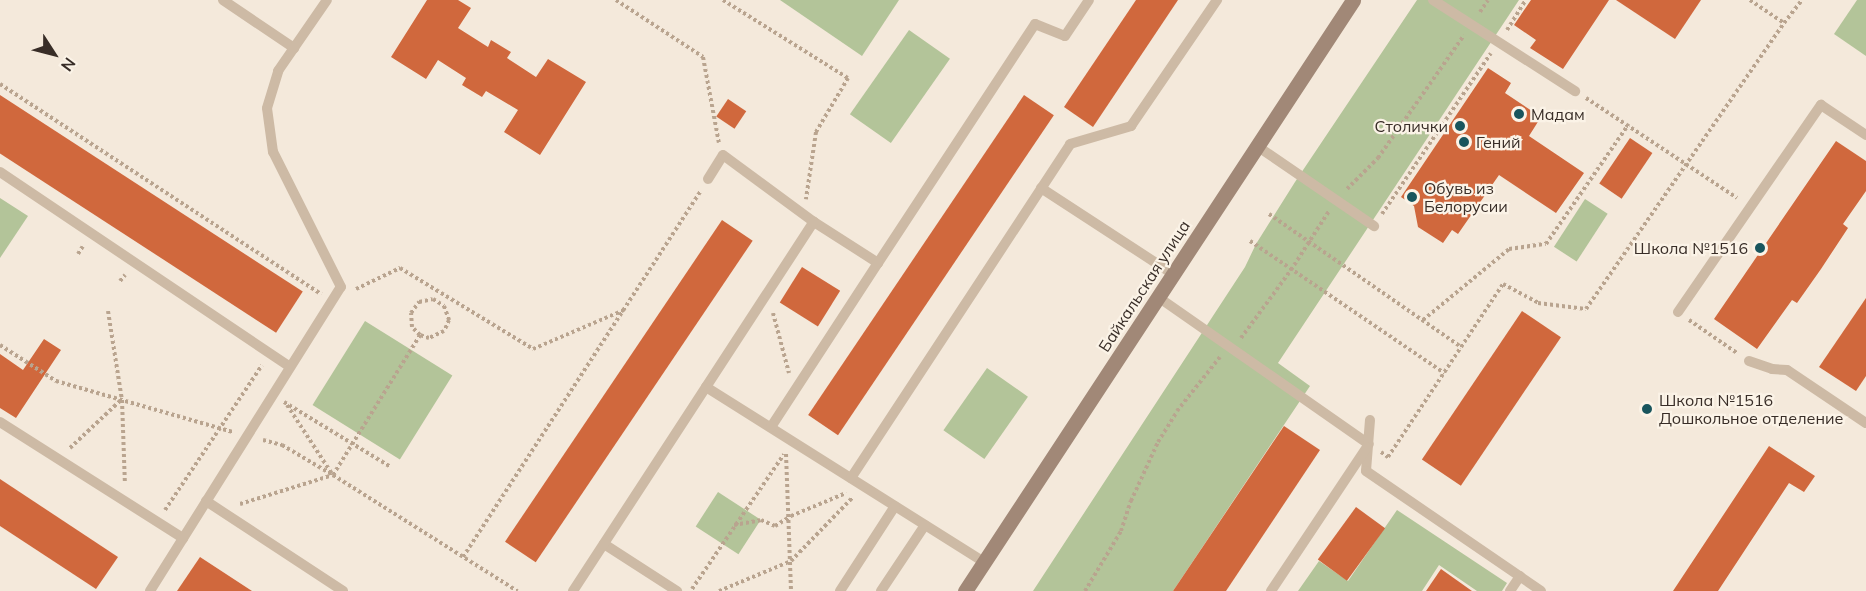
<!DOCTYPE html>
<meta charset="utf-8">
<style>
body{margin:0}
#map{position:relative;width:1866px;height:591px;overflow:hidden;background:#f4e9db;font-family:Mulish,sans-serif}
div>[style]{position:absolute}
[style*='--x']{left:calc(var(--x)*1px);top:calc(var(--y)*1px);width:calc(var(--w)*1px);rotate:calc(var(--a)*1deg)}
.green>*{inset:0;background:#b3c499;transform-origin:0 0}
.building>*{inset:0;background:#d0683d;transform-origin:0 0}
.path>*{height:4px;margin-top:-2px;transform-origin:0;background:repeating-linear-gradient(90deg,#b9a48f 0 3px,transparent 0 6px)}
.lane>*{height:10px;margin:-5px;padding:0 5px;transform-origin:5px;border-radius:5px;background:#cdbaa5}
.secondary>*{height:15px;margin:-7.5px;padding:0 7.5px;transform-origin:7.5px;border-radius:7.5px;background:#a18877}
.dots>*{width:16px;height:16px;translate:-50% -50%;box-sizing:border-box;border:3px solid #fbf3e7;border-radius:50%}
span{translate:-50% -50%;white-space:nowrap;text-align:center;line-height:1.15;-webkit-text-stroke:4.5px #fbf3e7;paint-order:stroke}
.poi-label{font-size:16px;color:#382d27}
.left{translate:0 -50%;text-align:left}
.right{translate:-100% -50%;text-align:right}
.street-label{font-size:16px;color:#382d27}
.north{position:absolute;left:24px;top:24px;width:60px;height:60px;-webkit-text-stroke:4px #fbf3e7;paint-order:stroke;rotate:126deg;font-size:16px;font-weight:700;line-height:24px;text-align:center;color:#382d27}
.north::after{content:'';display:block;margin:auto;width:21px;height:27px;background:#382d27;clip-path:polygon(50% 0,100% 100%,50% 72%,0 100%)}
</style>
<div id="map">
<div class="green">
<i style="clip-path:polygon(780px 0,899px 0,862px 56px)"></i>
<i style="clip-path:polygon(1417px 0,1519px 0,1278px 363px,1310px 386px,1173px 591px,1033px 591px,1245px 267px,1256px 244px,1295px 182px)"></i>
<i style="clip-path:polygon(1857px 0,1866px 0,1866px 56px,1834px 34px)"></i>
<i style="left:909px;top:30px;width:50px;height:103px;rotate:35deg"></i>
<i style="clip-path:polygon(0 198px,28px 216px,0 258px)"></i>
<i style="left:1585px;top:199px;width:27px;height:57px;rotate:33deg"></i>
<i style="left:365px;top:321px;width:103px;height:99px;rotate:32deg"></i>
<i style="left:987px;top:368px;width:50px;height:76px;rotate:35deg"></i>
<i style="left:718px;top:492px;width:51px;height:41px;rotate:33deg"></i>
<i style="clip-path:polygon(1397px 510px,1507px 583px,1502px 591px,1477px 591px,1439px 565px,1422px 591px,1298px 591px,1319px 561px,1348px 581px)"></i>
</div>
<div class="building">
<i style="clip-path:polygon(427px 0,458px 0,471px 8px,458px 28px,488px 47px,491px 40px,511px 52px,507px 58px,536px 77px,548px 59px,586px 82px,540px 155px,504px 132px,518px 110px,486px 91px,482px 97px,462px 85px,466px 78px,438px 60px,426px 79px,391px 57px)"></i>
<i style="clip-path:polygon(1136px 0,1178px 0,1093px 127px,1064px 107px)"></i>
<i style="clip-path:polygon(1531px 0,1609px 0,1563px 69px,1530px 48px,1536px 40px,1514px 25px)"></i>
<i style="clip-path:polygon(1616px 0,1701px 0,1675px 39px)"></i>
<i style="clip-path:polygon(1488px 68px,1511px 83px,1505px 93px,1541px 117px,1529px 136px,1584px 173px,1556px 213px,1499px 175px,1458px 234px,1452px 230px,1443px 243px,1418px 227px,1414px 206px,1401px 197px)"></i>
<i style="left:0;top:95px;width:361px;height:49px;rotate:33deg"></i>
<i style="left:1024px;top:95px;width:36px;height:386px;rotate:34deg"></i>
<i style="left:728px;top:99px;width:22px;height:21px;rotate:34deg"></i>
<i style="left:1630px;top:138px;width:27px;height:55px;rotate:34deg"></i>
<i style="clip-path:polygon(1836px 141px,1866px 161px,1866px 191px,1843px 224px,1848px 228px,1821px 269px,1797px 303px,1792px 300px,1757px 349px,1714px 319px)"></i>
<i style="left:722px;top:220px;width:37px;height:388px;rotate:34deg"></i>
<i style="left:802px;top:267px;width:45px;height:42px;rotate:32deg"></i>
<i style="clip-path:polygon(1866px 298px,1866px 376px,1856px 391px,1819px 367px)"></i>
<i style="left:1522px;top:311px;width:47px;height:179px;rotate:34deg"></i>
<i style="clip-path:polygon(44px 339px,61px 350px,16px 418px,0 408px,0 354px,23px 370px)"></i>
<i style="clip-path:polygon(1284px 426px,1320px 450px,1226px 591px,1173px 591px)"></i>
<i style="clip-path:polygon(1769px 446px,1815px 476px,1804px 492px,1789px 483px,1718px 591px,1673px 591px)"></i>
<i style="clip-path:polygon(0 479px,118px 557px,96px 589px,0 526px)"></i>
<i style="left:1356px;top:507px;width:36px;height:65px;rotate:36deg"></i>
<i style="clip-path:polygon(200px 557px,252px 591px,177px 591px)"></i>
<i style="clip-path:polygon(1441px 569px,1472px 591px,1426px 591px)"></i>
</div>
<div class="path">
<i style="--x:616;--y:0;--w:104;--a:33.2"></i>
<i style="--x:703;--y:57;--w:87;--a:79.5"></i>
<i style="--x:723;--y:0;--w:147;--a:32"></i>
<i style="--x:848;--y:78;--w:63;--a:120.7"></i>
<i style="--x:816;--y:132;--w:68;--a:98.5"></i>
<i style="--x:1750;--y:0;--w:41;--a:34.1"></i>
<i style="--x:1480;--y:12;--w:14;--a:-56"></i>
<i style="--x:1507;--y:30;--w:36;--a:-58"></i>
<i style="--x:0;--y:84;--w:384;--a:33.2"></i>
<i style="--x:1586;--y:98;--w:181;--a:33.5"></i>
<i style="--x:1347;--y:189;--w:44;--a:-45"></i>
<i style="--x:1378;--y:158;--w:150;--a:-55"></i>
<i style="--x:1269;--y:214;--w:234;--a:34.7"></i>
<i style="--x:1382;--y:214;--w:194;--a:-55.9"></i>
<i style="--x:1250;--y:241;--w:235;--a:34.2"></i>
<i style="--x:78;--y:254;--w:9;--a:-58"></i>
<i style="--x:120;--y:281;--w:8;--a:-50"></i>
<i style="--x:356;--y:289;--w:49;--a:-25.5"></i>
<i style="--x:400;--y:268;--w:156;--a:31.3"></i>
<i style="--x:533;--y:349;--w:99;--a:-23.2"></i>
<i style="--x:108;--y:311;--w:90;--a:81.1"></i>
<i style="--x:122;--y:400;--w:84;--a:88"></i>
<i style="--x:773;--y:313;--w:62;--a:75.1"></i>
<i style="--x:1423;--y:320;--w:112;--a:-39.5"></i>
<i style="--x:1509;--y:249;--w:37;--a:-8"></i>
<i style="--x:1546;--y:244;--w:145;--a:-55.4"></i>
<i style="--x:1689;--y:320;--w:58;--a:34.5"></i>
<i style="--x:1241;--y:338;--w:84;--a:-53.7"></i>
<i style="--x:1291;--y:270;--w:70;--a:-57.2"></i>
<i style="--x:0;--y:345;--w:67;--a:32.7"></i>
<i style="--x:56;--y:381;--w:184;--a:16.1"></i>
<i style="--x:284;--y:402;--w:125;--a:31.3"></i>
<i style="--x:287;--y:405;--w:82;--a:56.9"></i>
<i style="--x:263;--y:440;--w:20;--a:15"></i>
<i style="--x:282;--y:445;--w:59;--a:30.5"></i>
<i style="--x:333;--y:475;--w:218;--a:32.2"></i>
<i style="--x:70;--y:448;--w:70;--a:-43.3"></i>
<i style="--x:1381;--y:452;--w:9;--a:36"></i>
<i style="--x:1388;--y:457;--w:208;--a:-56.4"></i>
<i style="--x:1503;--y:284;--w:40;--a:28"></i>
<i style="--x:1538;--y:303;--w:48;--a:7.1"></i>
<i style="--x:1586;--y:309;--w:348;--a:-55.3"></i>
<i style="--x:1784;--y:23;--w:29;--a:-52"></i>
<i style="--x:786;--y:454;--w:137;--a:87.9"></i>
<i style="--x:240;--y:504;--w:97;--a:-17.3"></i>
<i style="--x:333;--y:475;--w:165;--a:-58.1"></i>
<i style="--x:420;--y:335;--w:11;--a:-135"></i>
<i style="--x:412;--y:327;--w:14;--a:-94"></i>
<i style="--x:411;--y:313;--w:14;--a:-54"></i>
<i style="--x:419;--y:302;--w:14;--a:-12"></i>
<i style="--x:433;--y:299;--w:13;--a:32"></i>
<i style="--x:444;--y:306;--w:15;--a:70"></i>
<i style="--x:449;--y:320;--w:12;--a:114"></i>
<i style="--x:444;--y:331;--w:17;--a:155"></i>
<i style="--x:429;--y:338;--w:9;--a:-162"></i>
<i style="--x:165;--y:510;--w:174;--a:-56.2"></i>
<i style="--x:734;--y:525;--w:27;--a:-10"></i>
<i style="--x:761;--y:520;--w:15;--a:23"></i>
<i style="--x:775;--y:526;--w:19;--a:-32"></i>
<i style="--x:791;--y:516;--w:60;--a:-22.7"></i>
<i style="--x:463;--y:557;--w:437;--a:-57"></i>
<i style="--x:692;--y:589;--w:163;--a:-55.7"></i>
<i style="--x:719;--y:591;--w:78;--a:-22.6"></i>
<i style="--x:791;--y:561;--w:89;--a:-45.9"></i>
<i style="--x:1085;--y:591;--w:70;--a:-59"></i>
<i style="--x:1121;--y:531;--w:32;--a:-72"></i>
<i style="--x:1131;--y:501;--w:65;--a:-65.4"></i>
<i style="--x:1158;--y:442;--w:36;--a:-58"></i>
<i style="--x:1177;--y:411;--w:69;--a:-51.5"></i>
</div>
<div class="lane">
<i style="--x:223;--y:0;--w:86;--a:34.1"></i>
<i style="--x:1433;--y:0;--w:169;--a:32.7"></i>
<i style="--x:1257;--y:146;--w:142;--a:34.4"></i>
<i style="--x:0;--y:172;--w:349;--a:33.9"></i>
<i style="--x:708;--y:179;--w:28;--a:-58"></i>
<i style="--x:723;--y:155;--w:113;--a:36.4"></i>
<i style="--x:814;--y:222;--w:76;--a:32.6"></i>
<i style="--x:878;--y:263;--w:286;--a:-56.7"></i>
<i style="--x:1035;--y:24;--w:32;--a:22"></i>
<i style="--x:1065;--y:36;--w:43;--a:-56.3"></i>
<i style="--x:1041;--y:188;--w:158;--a:33.1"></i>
<i style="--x:1158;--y:297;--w:257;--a:34.9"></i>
<i style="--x:1678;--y:312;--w:252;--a:-55.4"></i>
<i style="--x:1821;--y:105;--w:54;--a:33.7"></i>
<i style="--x:1749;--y:361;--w:24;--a:19"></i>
<i style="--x:1772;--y:369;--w:15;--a:4"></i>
<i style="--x:1787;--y:370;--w:95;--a:33.9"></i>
<i style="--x:706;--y:387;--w:328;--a:32.2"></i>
<i style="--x:1370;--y:420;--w:51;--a:94.5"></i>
<i style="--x:1366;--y:471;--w:212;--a:34.4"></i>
<i style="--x:0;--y:422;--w:217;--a:32.4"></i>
<i style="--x:771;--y:427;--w:196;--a:-56.9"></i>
<i style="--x:851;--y:478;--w:399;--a:-56.7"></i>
<i style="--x:1070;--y:144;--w:64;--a:-16.4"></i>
<i style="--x:1131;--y:126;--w:153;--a:-55.7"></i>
<i style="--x:206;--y:501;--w:164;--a:33.3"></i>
<i style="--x:604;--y:544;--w:87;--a:32.8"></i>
<i style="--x:150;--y:591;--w:359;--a:-57.9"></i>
<i style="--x:341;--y:287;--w:151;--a:-116.7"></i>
<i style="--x:273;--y:152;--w:44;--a:-97.8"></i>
<i style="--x:267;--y:108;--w:39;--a:-73"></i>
<i style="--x:278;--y:71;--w:86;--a:-55.4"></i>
<i style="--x:573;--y:591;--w:441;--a:-56.9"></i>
<i style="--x:840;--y:591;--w:101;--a:-57.1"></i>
<i style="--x:881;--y:591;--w:79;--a:-56.3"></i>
<i style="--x:1271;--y:591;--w:173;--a:-56.3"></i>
<i style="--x:1510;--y:591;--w:18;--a:-56"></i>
</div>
<div class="secondary">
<i style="--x:965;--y:591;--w:707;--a:-56.71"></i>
</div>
<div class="dots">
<i style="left:1519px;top:114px;background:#19555d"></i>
<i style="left:1460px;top:126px;background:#19555d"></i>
<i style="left:1464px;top:142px;background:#19555d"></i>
<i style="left:1412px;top:197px;background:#19555d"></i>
<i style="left:1760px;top:248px;background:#19555d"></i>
<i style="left:1647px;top:409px;background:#19555d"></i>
</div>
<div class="poi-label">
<span class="left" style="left:1531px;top:114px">Мадам</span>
<span class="right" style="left:1448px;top:126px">Столички</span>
<span class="left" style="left:1476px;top:142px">Гений</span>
<span class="left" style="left:1424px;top:197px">Обувь из<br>Белорусии</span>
<span class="right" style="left:1748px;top:248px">Школа №1516</span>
<span class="left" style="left:1659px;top:409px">Школа №1516<br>Дошкольное отделение</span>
</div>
<div class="street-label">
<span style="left:1144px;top:286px;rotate:-57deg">Байкальская улица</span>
</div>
<div class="north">N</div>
</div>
